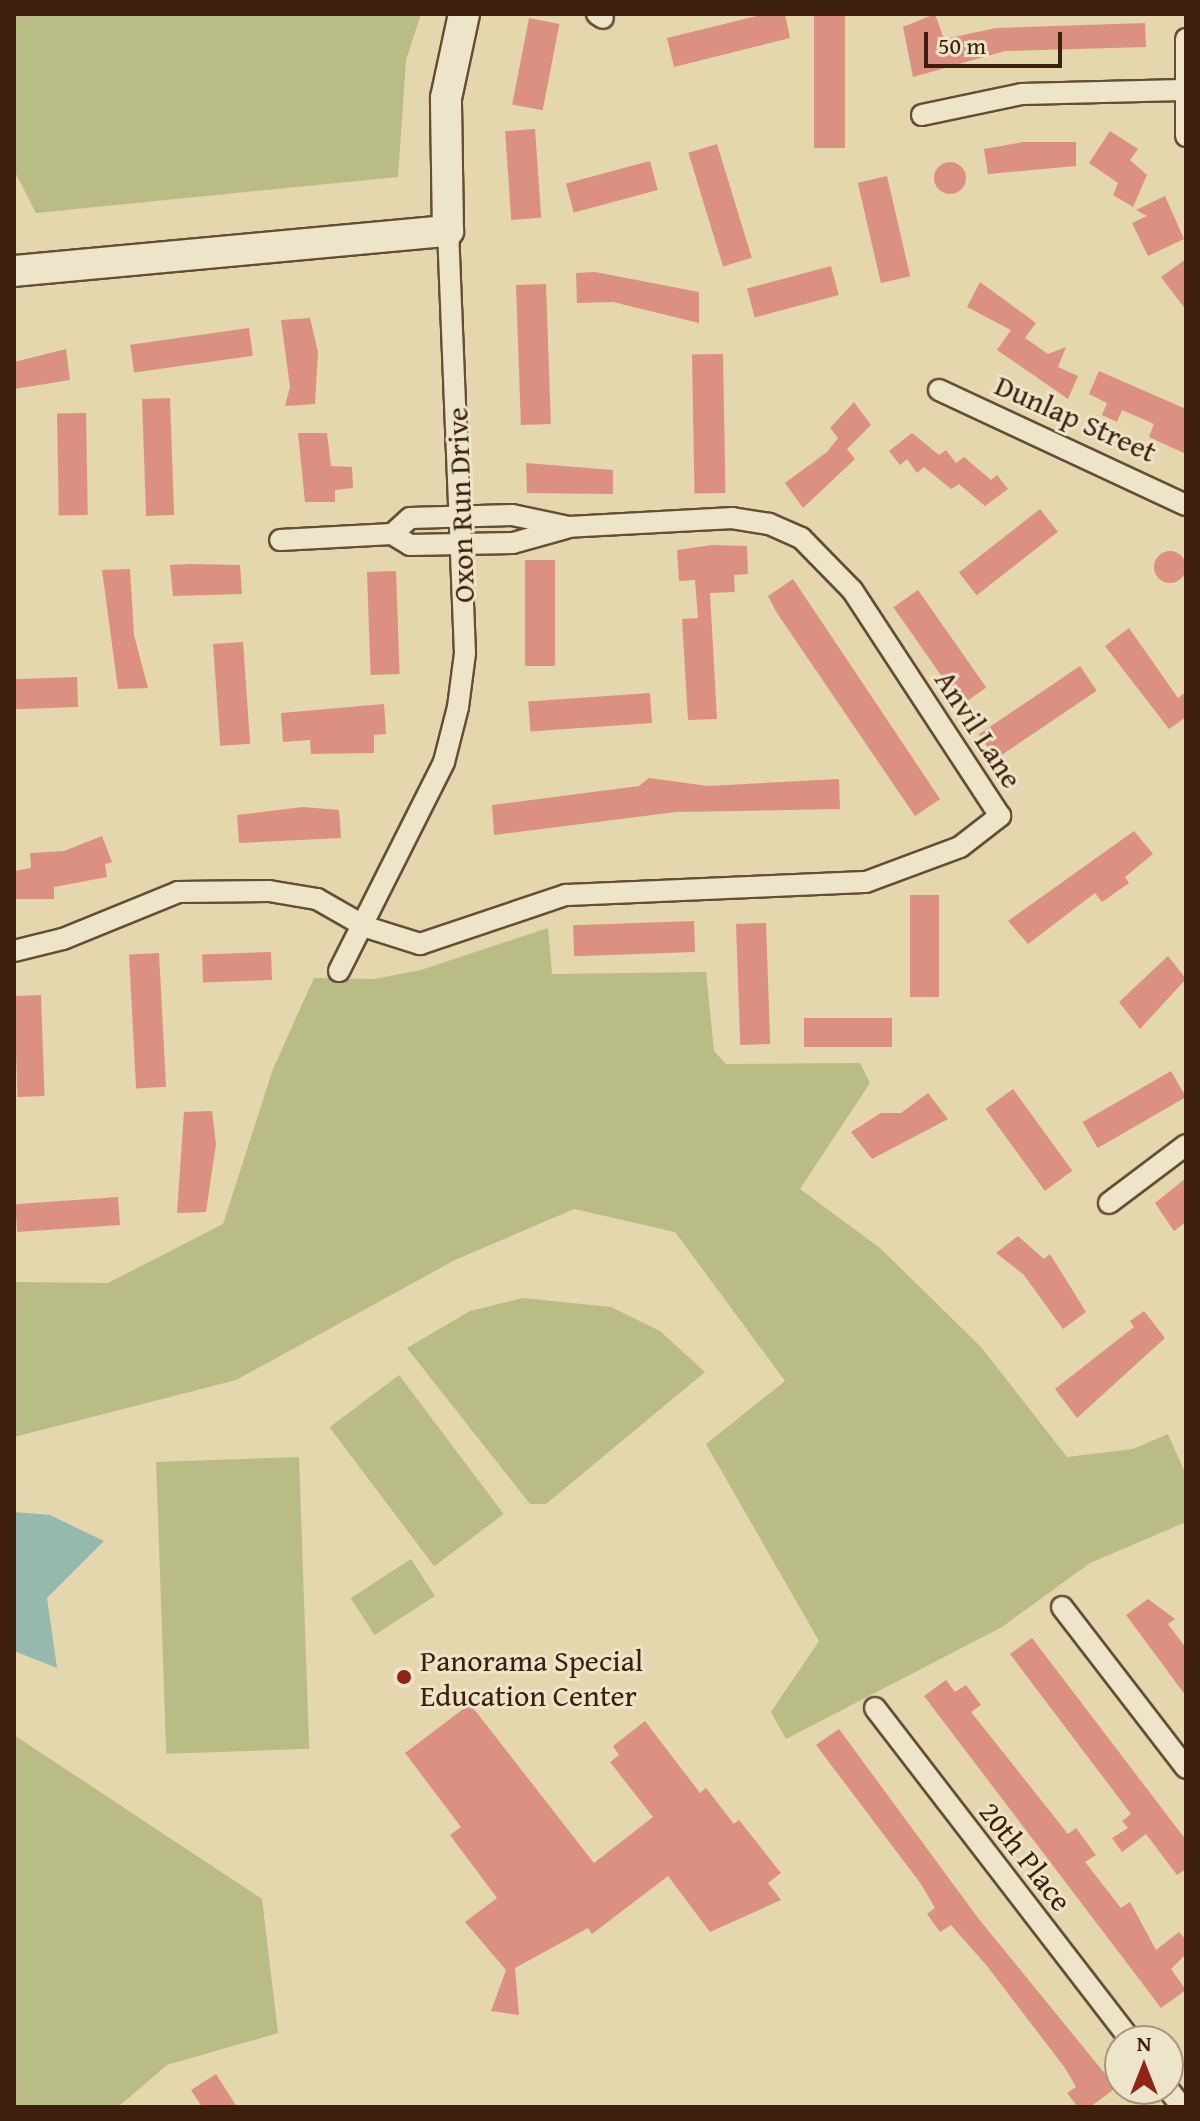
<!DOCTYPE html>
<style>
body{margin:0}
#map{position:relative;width:1200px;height:2121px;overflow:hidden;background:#e4d6ad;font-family:"Gentium Book Plus",serif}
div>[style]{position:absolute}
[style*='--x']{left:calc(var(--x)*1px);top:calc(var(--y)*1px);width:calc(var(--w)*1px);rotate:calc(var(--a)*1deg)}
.green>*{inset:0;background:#babc86;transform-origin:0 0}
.water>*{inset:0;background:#95b9ad}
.building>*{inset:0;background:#dc9081;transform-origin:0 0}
.round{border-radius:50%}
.roads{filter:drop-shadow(2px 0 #664e35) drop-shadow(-2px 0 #664e35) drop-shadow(0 2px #664e35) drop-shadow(0 -2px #664e35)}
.street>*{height:20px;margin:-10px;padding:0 10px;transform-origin:10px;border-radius:10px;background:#ede4ca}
.secondary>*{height:30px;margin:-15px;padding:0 15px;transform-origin:15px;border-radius:15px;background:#ede4ca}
.dots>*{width:22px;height:22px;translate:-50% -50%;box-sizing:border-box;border:4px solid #ede4ca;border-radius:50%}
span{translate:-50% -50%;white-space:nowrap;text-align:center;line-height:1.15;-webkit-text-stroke:6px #ede4ca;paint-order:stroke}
.street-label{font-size:30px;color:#3c200d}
.poi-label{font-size:30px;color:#3c200d}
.left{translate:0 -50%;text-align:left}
.frame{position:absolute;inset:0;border:16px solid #3c200d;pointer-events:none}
.north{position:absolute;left:1104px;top:2025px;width:80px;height:80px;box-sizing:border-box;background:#ede4ca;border:2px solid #a6967e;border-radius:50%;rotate:0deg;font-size:22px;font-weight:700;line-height:32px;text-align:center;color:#3c200d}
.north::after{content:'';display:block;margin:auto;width:28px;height:36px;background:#8f2418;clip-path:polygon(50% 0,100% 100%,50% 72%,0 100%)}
.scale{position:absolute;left:924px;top:32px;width:138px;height:36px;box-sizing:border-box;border:4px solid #3c200d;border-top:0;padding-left:10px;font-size:24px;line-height:28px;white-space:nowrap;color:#3c200d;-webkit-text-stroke:6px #ede4ca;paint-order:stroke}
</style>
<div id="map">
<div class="green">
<i style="clip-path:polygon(14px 14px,421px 14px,406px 60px,398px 177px,36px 213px,14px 170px)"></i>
<i style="clip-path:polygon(548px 928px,552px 974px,706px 972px,714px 1051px,726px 1064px,860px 1063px,870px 1083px,800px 1189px,880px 1248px,981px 1347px,1067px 1457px,1133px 1449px,1168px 1434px,1186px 1475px,1186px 1522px,1090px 1563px,1002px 1627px,786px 1739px,771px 1712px,819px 1641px,706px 1444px,785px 1381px,675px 1232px,574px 1209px,455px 1260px,236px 1380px,14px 1437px,14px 1282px,108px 1283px,223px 1224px,273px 1069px,314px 978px,374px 979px,421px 970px)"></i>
<i style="clip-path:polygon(523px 1298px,611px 1307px,660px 1331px,705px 1372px,546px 1504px,530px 1504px,407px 1348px,470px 1311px)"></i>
<i style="left:399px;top:1375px;width:174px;height:87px;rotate:53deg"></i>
<i style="left:299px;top:1457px;width:292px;height:143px;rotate:88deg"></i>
<i style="left:411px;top:1559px;width:44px;height:72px;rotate:57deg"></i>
<i style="clip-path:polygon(14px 1735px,262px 1899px,278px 2033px,167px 2065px,118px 2107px,14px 2107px)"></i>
</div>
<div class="water">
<i style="clip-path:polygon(14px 1512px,50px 1515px,104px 1541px,47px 1598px,57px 1668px,14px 1651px)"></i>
</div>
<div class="building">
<i style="clip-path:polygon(765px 14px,785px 14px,790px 38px,674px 67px,667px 38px)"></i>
<i style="left:814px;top:14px;width:31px;height:134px"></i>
<i style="clip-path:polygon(935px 14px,944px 39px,996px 28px,1145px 23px,1146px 47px,1005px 51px,913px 77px,903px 27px)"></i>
<i style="left:529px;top:18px;width:31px;height:88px;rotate:11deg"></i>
<i style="left:535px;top:129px;width:89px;height:30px;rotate:86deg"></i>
<i style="clip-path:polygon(1110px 131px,1138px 149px,1130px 160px,1147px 175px,1133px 207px,1113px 195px,1118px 183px,1089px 163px)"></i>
<i style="clip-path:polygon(1023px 142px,1076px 142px,1076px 166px,988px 174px,984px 149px)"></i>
<i style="left:717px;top:144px;width:119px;height:30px;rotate:73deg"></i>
<i style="left:650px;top:161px;width:30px;height:87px;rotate:75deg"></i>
<i class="round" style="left:934px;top:162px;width:32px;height:32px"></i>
<i style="left:887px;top:176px;width:103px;height:30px;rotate:77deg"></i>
<i style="clip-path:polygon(1165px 196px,1184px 239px,1148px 256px,1132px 223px,1147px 216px,1136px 210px)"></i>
<i style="clip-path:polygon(1186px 259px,1186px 310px,1161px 277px)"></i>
<i style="left:831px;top:266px;width:30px;height:87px;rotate:75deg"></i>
<i style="clip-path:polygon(595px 272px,699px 292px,699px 323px,613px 302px,577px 303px,576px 273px)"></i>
<i style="clip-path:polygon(980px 282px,1036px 323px,1025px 338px,1048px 354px,1066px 347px,1058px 367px,1078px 376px,1068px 399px,997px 350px,1011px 330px,967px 307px)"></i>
<i style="left:546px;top:284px;width:140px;height:30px;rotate:88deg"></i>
<i style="clip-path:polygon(310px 318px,318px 352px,315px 404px,285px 406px,290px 387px,281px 320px)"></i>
<i style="left:249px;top:328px;width:28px;height:120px;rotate:82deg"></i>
<i style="clip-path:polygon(66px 349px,70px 380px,14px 389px,14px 362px)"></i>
<i style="left:723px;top:354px;width:139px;height:31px;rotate:89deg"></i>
<i style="clip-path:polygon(1099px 371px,1186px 409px,1186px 454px,1149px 437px,1154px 424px,1122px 410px,1117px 422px,1102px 415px,1107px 403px,1089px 394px)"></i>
<i style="left:170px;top:398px;width:117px;height:28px;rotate:88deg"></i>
<i style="clip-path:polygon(854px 402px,871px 425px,847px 449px,855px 459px,803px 508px,785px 483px,827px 452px,838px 438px,830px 428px)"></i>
<i style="left:86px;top:413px;width:102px;height:29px;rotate:89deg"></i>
<i style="clip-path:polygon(298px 433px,327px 433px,331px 466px,352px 467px,353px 488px,335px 490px,335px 502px,305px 502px)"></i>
<i style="clip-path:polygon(912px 433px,939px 455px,946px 450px,956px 463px,964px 457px,991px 480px,997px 475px,1008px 489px,985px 506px,959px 484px,951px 489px,924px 467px,917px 473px,907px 459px,900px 465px,889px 451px)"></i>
<i style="clip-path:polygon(526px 463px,613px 470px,613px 494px,527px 493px)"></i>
<i style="left:1040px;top:509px;width:29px;height:103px;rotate:52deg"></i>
<i style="clip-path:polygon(712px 545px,747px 546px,748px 574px,734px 575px,735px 592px,710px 593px,717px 719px,688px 720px,682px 619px,698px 618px,695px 580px,679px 581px,677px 550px)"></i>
<i class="round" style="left:1154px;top:551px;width:32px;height:32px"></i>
<i style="left:525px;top:560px;width:30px;height:106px"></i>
<i style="clip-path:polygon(190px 564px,240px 565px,242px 594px,173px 596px,170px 565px)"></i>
<i style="clip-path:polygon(130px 569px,134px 635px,148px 688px,118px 689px,102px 570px)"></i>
<i style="left:396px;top:571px;width:103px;height:29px;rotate:88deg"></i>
<i style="clip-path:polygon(793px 579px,940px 799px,915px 816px,777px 613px,768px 596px)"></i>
<i style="left:918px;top:590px;width:119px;height:30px;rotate:55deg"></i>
<i style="clip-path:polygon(1129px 628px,1178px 698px,1186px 692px,1186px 717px,1169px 729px,1105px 646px)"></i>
<i style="left:243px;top:642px;width:102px;height:30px;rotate:86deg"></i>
<i style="left:1080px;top:666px;width:30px;height:122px;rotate:56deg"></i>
<i style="left:77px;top:677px;width:30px;height:63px;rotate:88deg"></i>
<i style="left:650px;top:693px;width:30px;height:122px;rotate:86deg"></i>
<i style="clip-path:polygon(384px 704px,386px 734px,374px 735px,374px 753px,311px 754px,310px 740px,283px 742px,281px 713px)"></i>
<i style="clip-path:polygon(649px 778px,708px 786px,839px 779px,840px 809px,676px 812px,494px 835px,492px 805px,639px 786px)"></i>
<i style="clip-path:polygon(303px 807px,339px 810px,341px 838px,239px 843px,237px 815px)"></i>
<i style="clip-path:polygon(1134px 831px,1153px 854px,1125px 877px,1129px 883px,1102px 902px,1095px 893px,1028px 944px,1008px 921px)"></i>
<i style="clip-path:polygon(102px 836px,112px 862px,105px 864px,107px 877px,54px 887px,54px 899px,14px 899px,14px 871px,31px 868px,30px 853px,64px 851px)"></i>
<i style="left:910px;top:895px;width:29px;height:102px"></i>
<i style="left:694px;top:921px;width:31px;height:121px;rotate:88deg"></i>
<i style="left:766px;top:923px;width:121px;height:30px;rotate:88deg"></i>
<i style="left:271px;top:952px;width:28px;height:69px;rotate:88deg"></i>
<i style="left:159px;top:953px;width:134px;height:30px;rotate:87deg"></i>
<i style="clip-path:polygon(1168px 956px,1186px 979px,1140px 1029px,1119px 1002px)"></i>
<i style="left:41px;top:995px;width:101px;height:27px;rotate:88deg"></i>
<i style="left:892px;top:1018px;width:29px;height:88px;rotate:90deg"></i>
<i style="left:1171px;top:1071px;width:30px;height:102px;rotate:60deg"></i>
<i style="left:1013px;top:1089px;width:101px;height:34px;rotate:54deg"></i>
<i style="clip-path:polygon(928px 1093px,948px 1119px,872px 1159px,851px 1132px,881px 1113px,901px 1113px)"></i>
<i style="clip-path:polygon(212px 1111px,216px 1144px,206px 1212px,177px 1213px,184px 1112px)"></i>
<i style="clip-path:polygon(1186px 1178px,1186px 1222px,1174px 1231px,1155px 1203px)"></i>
<i style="left:118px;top:1197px;width:28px;height:103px;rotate:86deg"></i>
<i style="clip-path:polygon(1018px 1236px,1044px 1259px,1050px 1254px,1086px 1312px,1063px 1329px,1024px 1275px,996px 1253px)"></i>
<i style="clip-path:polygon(1144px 1311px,1165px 1338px,1077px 1418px,1055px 1389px,1134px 1327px,1130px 1321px)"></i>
<i style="clip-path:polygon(1148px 1599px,1175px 1619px,1168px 1624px,1186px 1648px,1186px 1696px,1126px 1615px)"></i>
<i style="clip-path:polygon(1032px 1638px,1186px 1840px,1186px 1869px,1177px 1875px,1146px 1834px,1122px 1852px,1112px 1838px,1128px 1828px,1122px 1821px,1131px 1814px,1010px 1654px)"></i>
<i style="clip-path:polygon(946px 1680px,955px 1692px,966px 1685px,981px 1705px,971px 1712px,1068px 1834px,1076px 1828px,1096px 1855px,1085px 1862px,1121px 1908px,1130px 1902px,1156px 1950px,1179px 1932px,1186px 1940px,1186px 1954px,1171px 1969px,1186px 1990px,1161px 2008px,924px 1696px)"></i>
<i style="clip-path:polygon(470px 1704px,594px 1863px,653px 1817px,610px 1762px,619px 1755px,613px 1746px,645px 1721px,700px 1793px,706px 1788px,734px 1824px,739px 1820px,781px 1873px,768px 1883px,781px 1900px,710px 1932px,668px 1876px,592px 1934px,588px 1928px,515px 1968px,519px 2015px,491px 2011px,506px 1970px,465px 1922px,497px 1898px,450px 1835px,461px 1827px,405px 1753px)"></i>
<i style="clip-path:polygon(839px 1729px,978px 1918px,1106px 2075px,1113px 2090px,1090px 2107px,1078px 2107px,1067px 2093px,1076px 2087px,1065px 2068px,987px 1966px,951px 1925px,940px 1932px,927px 1914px,935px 1908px,921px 1884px,816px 1745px)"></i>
<i style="clip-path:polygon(216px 2074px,237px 2107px,202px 2107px,191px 2090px)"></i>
</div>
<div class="roads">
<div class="street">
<i style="--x:597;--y:14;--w:7;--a:34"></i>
<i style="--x:1186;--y:39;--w:97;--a:90"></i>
<i style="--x:922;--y:115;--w:102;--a:-11.9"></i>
<i style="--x:1022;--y:94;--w:160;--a:-1.4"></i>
<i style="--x:939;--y:390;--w:272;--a:25"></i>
<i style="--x:392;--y:534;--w:21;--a:31"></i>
<i style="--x:410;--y:545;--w:103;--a:-1.1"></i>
<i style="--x:513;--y:543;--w:55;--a:-15.8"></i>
<i style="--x:14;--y:951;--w:50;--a:-13.8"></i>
<i style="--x:63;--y:939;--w:124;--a:-22.2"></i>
<i style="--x:178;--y:892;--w:91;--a:-0.6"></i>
<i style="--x:269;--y:891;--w:49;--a:9.5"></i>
<i style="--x:317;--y:899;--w:56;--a:29.7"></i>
<i style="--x:366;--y:927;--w:57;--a:17.5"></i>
<i style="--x:420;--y:944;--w:154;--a:-18.6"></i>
<i style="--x:566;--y:895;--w:300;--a:-2.5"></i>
<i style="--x:866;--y:882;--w:100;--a:-20.4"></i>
<i style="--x:960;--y:847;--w:51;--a:-37.8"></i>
<i style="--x:1000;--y:816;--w:270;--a:-123.2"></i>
<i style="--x:852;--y:590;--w:73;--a:-134.4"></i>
<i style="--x:801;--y:538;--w:35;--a:-156"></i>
<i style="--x:769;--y:524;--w:36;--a:-171"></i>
<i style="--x:733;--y:518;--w:164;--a:176.9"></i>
<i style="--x:569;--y:527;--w:58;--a:-168.1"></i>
<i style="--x:512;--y:515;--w:102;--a:178.3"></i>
<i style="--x:410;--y:518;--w:24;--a:138"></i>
<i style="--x:392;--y:534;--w:112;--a:176.9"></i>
<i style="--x:339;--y:971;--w:234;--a:-63.3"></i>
<i style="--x:444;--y:762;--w:57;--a:-75.7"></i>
<i style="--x:458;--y:707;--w:54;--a:-82.6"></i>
<i style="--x:465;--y:653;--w:422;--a:-92.3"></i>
<i style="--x:1109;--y:1203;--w:96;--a:-37"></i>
<i style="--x:1062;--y:1607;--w:203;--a:52.4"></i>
<i style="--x:875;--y:1708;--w:420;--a:52.4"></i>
<i style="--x:1168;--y:2089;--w:23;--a:52"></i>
</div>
<div class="secondary">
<i style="--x:14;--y:271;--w:436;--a:-5.3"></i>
<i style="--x:448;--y:231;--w:133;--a:-90.9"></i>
<i style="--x:446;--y:98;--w:86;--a:-77.9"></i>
</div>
</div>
<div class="dots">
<i style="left:404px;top:1677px;background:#8f2418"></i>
</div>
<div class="street-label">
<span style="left:1076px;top:418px;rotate:24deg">Dunlap Street</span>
<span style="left:460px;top:505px;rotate:-92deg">Oxon Run Drive</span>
<span style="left:979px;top:729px;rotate:57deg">Anvil Lane</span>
<span style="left:1026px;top:1856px;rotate:52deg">20th Place</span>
</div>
<div class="poi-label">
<span class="left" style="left:420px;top:1677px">Panorama Special<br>Education Center</span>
</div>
<div class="frame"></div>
<div class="north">N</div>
<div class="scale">50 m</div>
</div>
